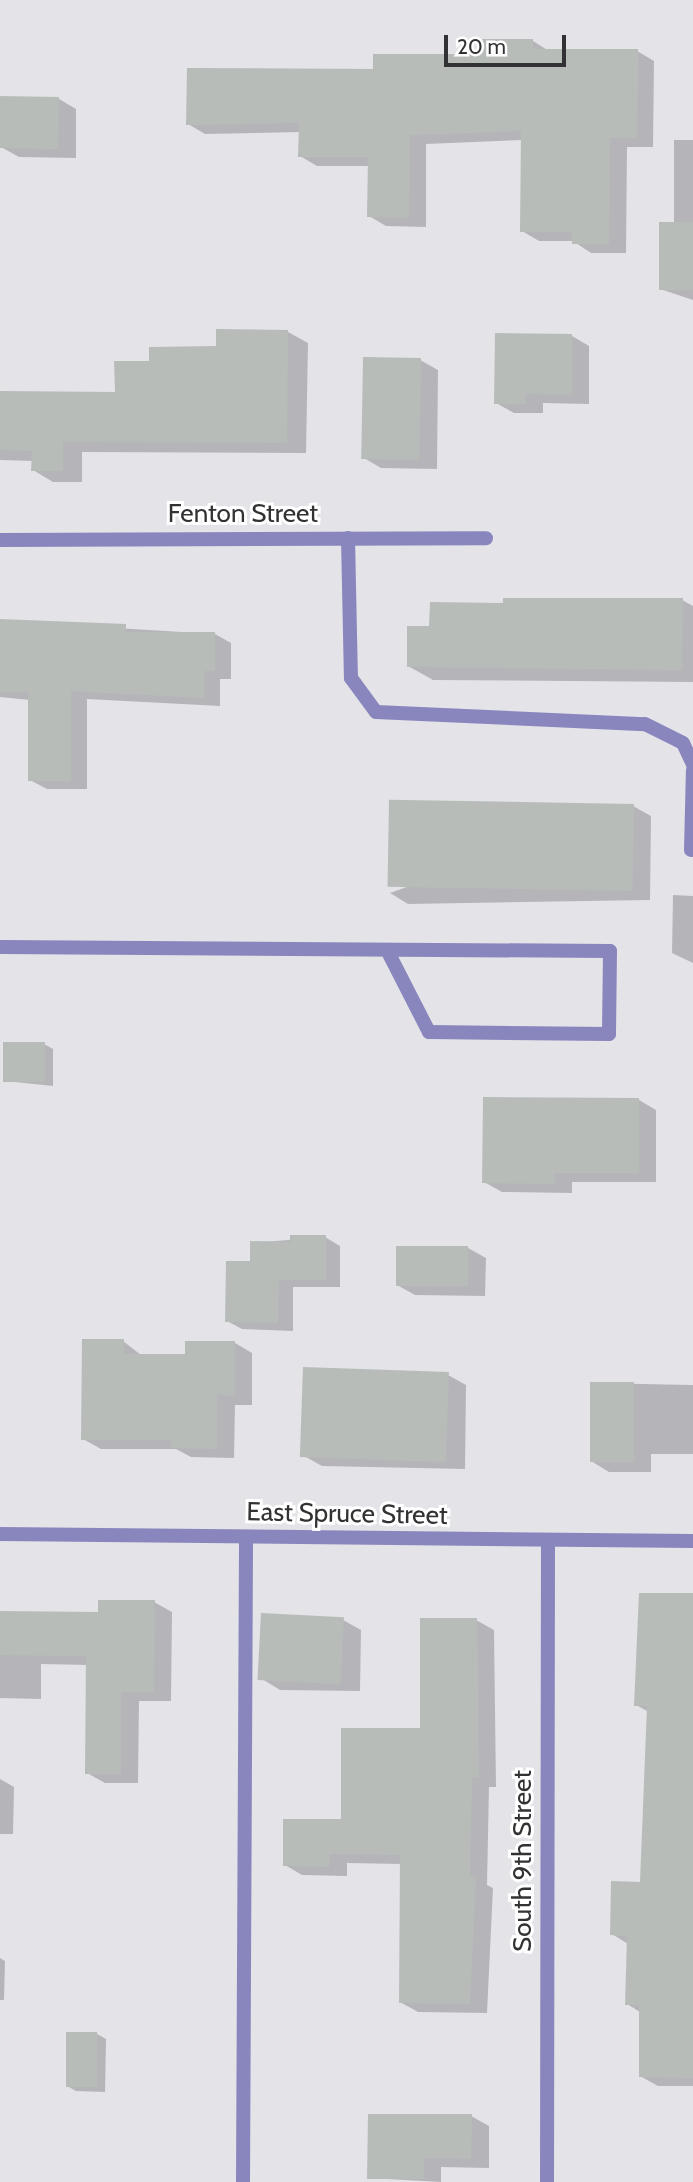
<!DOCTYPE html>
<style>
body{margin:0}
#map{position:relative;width:693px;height:2182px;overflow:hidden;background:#e3e3e8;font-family:Cabin,sans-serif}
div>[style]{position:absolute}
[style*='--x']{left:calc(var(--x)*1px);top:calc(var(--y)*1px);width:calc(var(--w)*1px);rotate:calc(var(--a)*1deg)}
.shadow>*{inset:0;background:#0003}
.building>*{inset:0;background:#b8bcb9;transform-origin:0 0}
.lane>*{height:14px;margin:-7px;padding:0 7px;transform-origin:7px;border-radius:7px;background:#8886bd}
.street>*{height:14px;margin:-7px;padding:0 7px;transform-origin:7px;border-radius:7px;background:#8886bd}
span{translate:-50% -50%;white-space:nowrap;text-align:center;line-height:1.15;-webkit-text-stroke:6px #fff;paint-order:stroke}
.street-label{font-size:26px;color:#323234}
.scale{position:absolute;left:444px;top:35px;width:122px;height:32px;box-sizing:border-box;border:4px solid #323234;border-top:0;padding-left:9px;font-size:21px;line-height:24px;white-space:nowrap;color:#323234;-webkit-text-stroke:5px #fff;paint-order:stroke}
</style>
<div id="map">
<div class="shadow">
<i style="clip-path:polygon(533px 41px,549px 51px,637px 51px,654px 61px,653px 147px,627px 147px,626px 253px,591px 253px,573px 241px,539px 241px,522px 231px,523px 140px,426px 144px,426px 227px,386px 226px,369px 216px,370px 166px,317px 166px,300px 156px,300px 132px,205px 134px,188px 124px,374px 70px,484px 56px)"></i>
<i style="clip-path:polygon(59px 99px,76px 109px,76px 158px,19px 157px,1px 147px)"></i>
<i style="clip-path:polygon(674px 140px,693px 140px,693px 300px,660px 289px,674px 224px)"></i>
<i style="clip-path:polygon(218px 331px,288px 332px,308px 343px,306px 453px,82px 452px,82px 482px,53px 482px,33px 470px,33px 461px,0 460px,0 393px,116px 394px,151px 362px,218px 348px)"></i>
<i style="clip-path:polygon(572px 336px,589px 346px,589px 404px,543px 403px,543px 413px,514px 413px,496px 403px)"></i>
<i style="clip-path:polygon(420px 360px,438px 370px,437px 469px,381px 468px,364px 458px)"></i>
<i style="clip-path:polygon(682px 600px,693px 606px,693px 682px,433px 680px,408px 666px,431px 628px,432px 604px)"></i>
<i style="clip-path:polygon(0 621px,215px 634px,231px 643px,231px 679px,220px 679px,220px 706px,87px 699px,87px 789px,47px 789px,30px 780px,30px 700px,0 697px)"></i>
<i style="clip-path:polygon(633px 806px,651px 816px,650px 900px,408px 904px,390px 893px)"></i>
<i style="clip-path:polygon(673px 895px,693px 896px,693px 963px,672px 953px)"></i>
<i style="clip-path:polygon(44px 1044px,53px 1049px,53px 1086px,5px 1081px)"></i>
<i style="clip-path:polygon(639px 1100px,656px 1110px,656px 1182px,572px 1182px,572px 1193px,502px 1192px,484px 1182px)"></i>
<i style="clip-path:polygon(325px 1237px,340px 1246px,340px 1287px,293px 1287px,293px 1331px,242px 1329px,227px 1321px,252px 1262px,252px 1243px)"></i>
<i style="clip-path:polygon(468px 1248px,486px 1258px,485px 1296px,415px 1295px,397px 1285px)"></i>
<i style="clip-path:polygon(123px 1341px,141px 1355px,186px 1355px,235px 1343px,252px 1353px,252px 1405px,235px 1405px,234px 1458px,191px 1457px,176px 1449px,101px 1449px,83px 1439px)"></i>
<i style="clip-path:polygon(448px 1375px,466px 1385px,465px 1469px,322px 1466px,304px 1456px)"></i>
<i style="clip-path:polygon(592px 1383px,693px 1385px,693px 1454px,651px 1454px,651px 1472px,609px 1472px,591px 1461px)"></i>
<i style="clip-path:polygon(693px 1595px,693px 2086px,658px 2086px,640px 2076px,640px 2012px,627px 2004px,628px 1944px,612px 1934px,642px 1884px,649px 1712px,636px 1705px)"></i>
<i style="clip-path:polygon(154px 1602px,172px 1612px,171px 1701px,139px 1701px,138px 1783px,105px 1783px,87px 1773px,88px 1665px,41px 1664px,41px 1699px,0 1698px,0 1613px,99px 1614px)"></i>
<i style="clip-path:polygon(343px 1620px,361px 1630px,360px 1691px,280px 1690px,262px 1679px)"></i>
<i style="clip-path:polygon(476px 1620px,494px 1630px,496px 1787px,489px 1787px,487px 1885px,493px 1888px,487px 2013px,418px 2012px,400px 2002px,402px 1864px,347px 1863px,347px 1876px,302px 1875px,285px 1865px,343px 1821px,422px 1730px)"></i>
<i style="clip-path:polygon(0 1779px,14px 1787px,13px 1834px,0 1834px)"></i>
<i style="clip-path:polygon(0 1958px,5px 1961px,4px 2000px,0 2000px)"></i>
<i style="clip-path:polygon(97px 2034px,106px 2039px,105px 2092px,76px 2091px,67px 2086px)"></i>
<i style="clip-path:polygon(471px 2116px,489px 2126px,489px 2168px,441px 2167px,441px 2182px,369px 2178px)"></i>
</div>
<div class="building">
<i style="clip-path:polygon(482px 39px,533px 39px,533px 49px,638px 49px,637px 138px,610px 138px,609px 244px,572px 244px,572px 232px,520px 232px,521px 131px,410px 135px,409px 218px,367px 217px,368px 157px,298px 157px,299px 123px,186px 125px,187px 68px,373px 69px,373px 54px,482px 54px)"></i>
<i style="left:0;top:96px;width:59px;height:52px;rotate:1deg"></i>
<i style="left:659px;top:222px;width:34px;height:68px"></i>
<i style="clip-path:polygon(216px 329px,288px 330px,287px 443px,63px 442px,63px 471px,31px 471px,32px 451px,0 450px,0 391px,115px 392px,114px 361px,149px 361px,149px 347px,216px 346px)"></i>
<i style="clip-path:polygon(495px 333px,572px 334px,572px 395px,526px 394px,526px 404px,494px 404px)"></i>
<i style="left:363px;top:357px;width:58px;height:102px;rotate:1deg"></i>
<i style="clip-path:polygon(503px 598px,683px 598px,682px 670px,407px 667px,407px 626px,429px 626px,430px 602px,503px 603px)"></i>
<i style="clip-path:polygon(0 619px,126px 624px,126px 632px,215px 632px,215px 671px,204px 671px,204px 698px,71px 691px,71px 781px,28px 781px,28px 692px,0 692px)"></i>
<i style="left:634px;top:804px;width:87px;height:245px;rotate:91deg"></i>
<i style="left:3px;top:1042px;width:42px;height:40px"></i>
<i style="clip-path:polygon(483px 1097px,639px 1098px,639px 1173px,555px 1173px,555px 1184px,482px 1183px)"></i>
<i style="clip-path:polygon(290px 1235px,326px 1235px,326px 1280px,279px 1280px,278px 1323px,225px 1322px,226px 1261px,250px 1261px,250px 1241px,290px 1242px)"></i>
<i style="left:396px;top:1246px;width:72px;height:40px"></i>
<i style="clip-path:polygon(82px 1339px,124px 1339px,124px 1354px,185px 1354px,185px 1341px,235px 1341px,235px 1396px,217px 1395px,217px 1449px,171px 1448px,171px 1440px,81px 1440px)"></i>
<i style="left:303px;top:1367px;width:146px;height:90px;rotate:2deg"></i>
<i style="left:590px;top:1382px;width:44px;height:80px"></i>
<i style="clip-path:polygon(639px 1593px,693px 1593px,693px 2078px,639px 2077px,639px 2005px,625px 2005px,627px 1936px,610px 1935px,611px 1881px,640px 1882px,647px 1706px,634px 1706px)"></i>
<i style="clip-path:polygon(98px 1600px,155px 1600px,154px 1692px,121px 1692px,121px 1774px,85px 1774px,86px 1656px,0 1655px,0 1611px,98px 1612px)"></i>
<i style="left:261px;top:1613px;width:83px;height:67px;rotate:3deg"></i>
<i style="clip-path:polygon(420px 1618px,477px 1618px,479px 1777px,472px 1777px,470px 1876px,476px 1877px,470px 2004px,399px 2003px,400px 1855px,330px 1854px,329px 1867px,283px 1866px,283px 1819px,341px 1819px,341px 1728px,420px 1728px)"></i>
<i style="left:66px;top:2032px;width:31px;height:55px"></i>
<i style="clip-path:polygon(368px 2114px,472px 2114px,471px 2159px,424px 2158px,424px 2179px,367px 2179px)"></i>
</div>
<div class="lane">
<i style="--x:348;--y:538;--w:140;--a:88.8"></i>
<i style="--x:351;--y:678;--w:42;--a:53.7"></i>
<i style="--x:376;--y:712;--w:269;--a:2.6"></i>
<i style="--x:645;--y:724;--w:42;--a:26.6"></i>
<i style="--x:683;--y:743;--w:23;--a:65"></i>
<i style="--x:691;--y:850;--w:80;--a:-88.6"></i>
<i style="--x:0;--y:947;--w:610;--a:0.38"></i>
<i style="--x:610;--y:951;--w:83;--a:90.7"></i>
<i style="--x:609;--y:1034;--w:180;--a:-179.4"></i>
<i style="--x:429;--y:1032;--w:92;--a:-117.1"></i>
<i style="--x:243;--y:2182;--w:645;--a:-89.73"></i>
</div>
<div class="street">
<i style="--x:0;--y:540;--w:486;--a:-0.2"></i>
<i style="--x:0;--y:1534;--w:693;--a:0.58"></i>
<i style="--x:547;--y:2182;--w:642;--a:-89.91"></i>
</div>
<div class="street-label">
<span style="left:243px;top:514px">Fenton Street</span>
<span style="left:347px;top:1514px;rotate:1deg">East Spruce Street</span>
<span style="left:523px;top:1861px;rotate:-90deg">South 9th Street</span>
</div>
<div class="scale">20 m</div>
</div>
